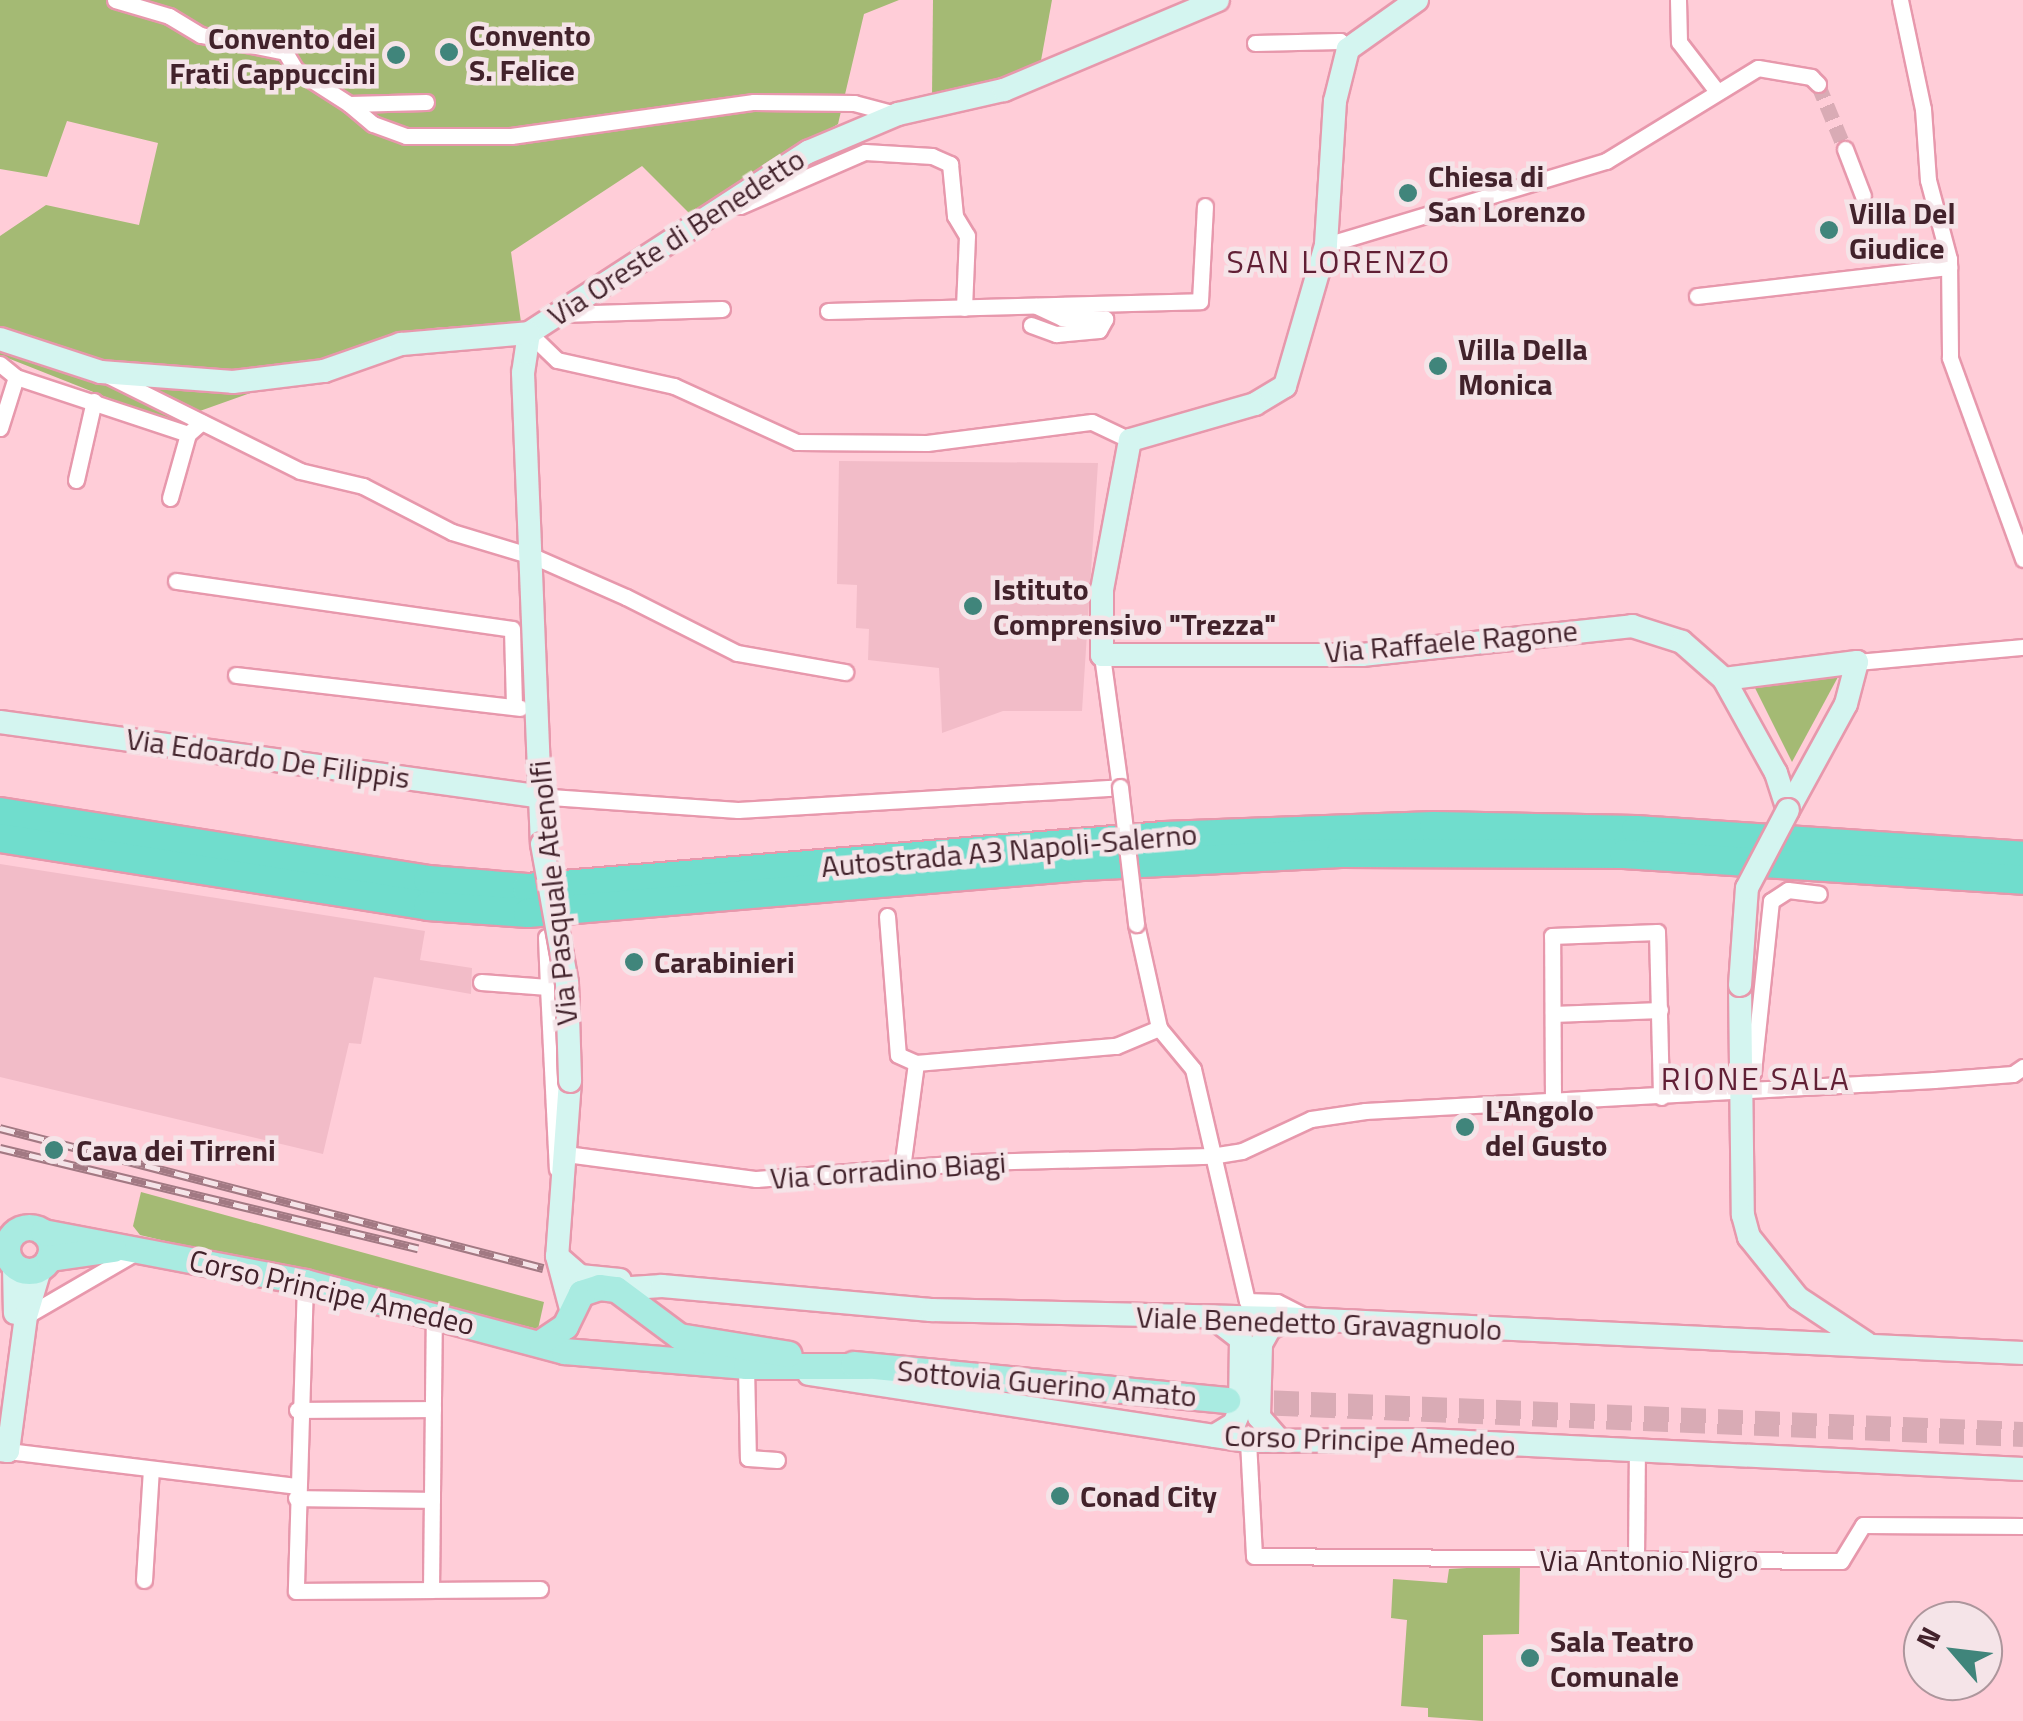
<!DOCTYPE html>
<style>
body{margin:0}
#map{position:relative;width:2023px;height:1721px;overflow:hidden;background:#ffcdd8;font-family:"Titillium Web",sans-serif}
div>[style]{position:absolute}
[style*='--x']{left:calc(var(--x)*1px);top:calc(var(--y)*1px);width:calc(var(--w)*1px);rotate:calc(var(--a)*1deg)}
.built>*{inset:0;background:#f2bcc8}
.green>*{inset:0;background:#a4ba74}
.street-tunnel>*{height:15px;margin-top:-7.5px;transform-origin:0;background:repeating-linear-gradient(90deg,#d9abb5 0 15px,transparent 0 23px)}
.primary-tunnel>*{height:25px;margin-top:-12.5px;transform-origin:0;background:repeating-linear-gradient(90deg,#d9abb5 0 25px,transparent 0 37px)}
.roads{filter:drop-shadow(2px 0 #e798ac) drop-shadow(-2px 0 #e798ac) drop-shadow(0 2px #e798ac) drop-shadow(0 -2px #e798ac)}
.street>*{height:15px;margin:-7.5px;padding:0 7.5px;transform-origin:7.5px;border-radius:7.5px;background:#fff}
.secondary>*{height:22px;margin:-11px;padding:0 11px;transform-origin:11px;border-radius:11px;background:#d4f5f0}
.primary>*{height:25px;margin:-12.5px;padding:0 12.5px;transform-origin:12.5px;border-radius:12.5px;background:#a9ebe1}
.primary>.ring{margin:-12.5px;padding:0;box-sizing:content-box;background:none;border:25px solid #a9ebe1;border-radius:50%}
.highway>*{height:28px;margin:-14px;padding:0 14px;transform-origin:14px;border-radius:14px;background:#70ddcd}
.rail>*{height:9px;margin-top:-4.5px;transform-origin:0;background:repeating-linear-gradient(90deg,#f5e4e8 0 15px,#a27983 0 30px);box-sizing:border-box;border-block:2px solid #a27983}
.bridges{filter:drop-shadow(2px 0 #e798ac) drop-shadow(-2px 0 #e798ac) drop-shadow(0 2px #e798ac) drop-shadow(0 -2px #e798ac)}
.street-bridge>*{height:15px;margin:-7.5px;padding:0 7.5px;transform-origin:7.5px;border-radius:7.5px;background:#fff}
.secondary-bridge>*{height:22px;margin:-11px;padding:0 11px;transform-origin:11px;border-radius:11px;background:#d4f5f0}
.dots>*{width:28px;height:28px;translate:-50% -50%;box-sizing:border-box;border:5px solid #f5e4e8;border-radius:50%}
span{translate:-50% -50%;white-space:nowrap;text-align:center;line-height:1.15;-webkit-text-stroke:9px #f5e4e8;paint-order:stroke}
.poi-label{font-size:30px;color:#42222b;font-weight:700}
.left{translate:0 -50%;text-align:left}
.right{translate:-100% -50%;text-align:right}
.street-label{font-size:30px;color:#42222b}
.neighbourhood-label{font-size:32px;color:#611f35;letter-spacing:2.5px}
.north{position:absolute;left:1903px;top:1601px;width:100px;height:100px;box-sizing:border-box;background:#f5e4e8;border:2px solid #ad969c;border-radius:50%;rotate:298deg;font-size:28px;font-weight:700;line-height:40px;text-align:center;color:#42222b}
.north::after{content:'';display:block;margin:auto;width:35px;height:45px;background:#40857b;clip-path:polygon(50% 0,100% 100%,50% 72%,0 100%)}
</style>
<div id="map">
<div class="built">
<i style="clip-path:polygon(839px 461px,1098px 463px,1082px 711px,1003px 711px,942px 733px,939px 668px,868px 660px,869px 629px,856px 628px,857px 585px,837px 584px)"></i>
<i style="clip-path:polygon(0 864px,425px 931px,420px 960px,472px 968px,471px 994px,374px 977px,361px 1044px,349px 1043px,323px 1154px,0 1077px)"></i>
</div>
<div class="green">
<i style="clip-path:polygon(0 0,899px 0,864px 14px,838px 124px,690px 214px,642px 166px,511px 252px,521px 322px,433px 328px,169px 422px,0 355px,0 236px,46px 205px,139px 225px,158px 143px,67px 121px,47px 177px,0 169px)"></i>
<i style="clip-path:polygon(933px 0,1052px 0,1040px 66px,932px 97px)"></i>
<i style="clip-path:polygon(1838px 677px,1792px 762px,1755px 688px)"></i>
<i style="clip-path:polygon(141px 1192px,544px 1302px,538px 1329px,140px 1235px,133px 1226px)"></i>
<i style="clip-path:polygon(1520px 1565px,1519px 1634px,1483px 1635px,1483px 1721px,1428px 1717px,1428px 1708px,1401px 1706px,1407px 1620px,1391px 1618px,1393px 1579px,1447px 1583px,1449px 1569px)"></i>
</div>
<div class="street-tunnel">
<i style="--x:1818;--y:84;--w:70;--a:67.4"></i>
</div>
<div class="primary-tunnel">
<i style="--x:1237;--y:1401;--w:787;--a:2.4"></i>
</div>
<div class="roads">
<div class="street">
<i style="--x:115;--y:0;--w:56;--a:16.5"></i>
<i style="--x:169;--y:16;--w:37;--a:31"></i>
<i style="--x:201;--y:35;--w:86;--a:11.4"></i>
<i style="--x:285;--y:52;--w:21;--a:59"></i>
<i style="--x:296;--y:70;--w:63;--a:32.7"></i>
<i style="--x:1678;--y:0;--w:42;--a:88.6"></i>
<i style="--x:1679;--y:42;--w:61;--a:52.4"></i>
<i style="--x:1900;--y:0;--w:111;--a:78.1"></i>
<i style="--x:1923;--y:109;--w:71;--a:86"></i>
<i style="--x:1928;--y:180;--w:82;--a:75.1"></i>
<i style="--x:1949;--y:259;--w:99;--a:89.4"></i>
<i style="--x:1950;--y:358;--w:214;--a:70"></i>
<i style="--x:1255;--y:43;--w:85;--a:-1.3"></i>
<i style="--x:1340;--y:41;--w:11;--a:45"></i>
<i style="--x:426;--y:102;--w:77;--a:178.5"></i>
<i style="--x:349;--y:104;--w:31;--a:40"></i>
<i style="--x:373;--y:124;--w:35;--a:20"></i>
<i style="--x:406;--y:136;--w:105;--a:0"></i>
<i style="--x:511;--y:136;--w:245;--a:-8"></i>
<i style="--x:754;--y:102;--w:100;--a:0.6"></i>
<i style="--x:854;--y:103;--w:43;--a:14.7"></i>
<i style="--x:1845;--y:149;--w:50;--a:69"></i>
<i style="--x:740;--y:206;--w:136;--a:-23.4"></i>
<i style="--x:865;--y:152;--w:67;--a:3.4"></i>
<i style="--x:932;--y:156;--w:20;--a:24"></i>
<i style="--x:950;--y:164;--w:52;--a:84.5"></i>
<i style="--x:955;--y:216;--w:23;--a:59"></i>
<i style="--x:967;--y:236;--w:72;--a:92.4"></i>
<i style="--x:1326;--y:245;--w:292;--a:-16.7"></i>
<i style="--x:1606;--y:161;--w:178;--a:-31.5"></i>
<i style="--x:1758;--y:68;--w:54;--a:9.6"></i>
<i style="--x:1811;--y:77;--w:10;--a:45"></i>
<i style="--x:1697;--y:296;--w:254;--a:-6.6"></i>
<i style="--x:828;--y:311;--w:372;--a:-1.5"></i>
<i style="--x:1200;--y:301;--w:95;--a:-87"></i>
<i style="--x:561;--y:314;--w:161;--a:-1.8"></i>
<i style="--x:1031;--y:325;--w:27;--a:20"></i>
<i style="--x:1056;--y:334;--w:43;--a:-5.3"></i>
<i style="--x:1099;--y:330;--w:13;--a:-61"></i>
<i style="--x:1105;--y:319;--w:43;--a:-178.7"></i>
<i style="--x:1062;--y:318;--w:29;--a:-155"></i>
<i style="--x:529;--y:333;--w:39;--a:44"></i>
<i style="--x:557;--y:360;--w:120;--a:12.5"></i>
<i style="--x:674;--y:386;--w:135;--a:24.5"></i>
<i style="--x:797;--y:442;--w:130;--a:0.4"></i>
<i style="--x:927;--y:443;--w:166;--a:-7.3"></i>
<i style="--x:1092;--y:422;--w:42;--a:25.3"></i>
<i style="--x:0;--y:364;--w:21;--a:39"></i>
<i style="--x:16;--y:377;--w:181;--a:18.3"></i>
<i style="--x:188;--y:434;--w:18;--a:-41"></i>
<i style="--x:109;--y:376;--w:213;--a:26.4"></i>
<i style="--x:300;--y:471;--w:65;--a:13.4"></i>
<i style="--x:363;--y:486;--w:100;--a:27.3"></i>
<i style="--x:452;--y:532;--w:87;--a:16.8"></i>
<i style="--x:535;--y:557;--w:99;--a:23.7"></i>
<i style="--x:626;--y:597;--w:124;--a:26.8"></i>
<i style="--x:737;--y:653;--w:110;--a:10"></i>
<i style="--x:0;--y:428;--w:53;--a:-72.6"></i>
<i style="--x:76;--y:480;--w:81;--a:-77.2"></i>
<i style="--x:170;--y:498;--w:66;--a:-74.3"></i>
<i style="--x:176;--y:581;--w:339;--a:8.1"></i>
<i style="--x:512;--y:629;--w:78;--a:88.5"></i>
<i style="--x:1857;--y:662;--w:167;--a:-5.2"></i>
<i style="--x:236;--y:675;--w:286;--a:6.6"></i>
<i style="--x:536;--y:796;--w:202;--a:4"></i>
<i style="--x:738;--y:810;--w:383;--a:-3.4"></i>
<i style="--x:1120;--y:787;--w:133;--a:-97.8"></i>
<i style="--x:887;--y:916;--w:139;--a:85.5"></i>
<i style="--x:898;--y:1055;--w:20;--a:24"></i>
<i style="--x:1136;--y:924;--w:107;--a:77.5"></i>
<i style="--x:1159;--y:1028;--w:53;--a:50.3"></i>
<i style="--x:1193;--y:1069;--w:238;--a:76.9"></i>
<i style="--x:1247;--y:1301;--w:30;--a:2"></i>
<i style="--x:1277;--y:1302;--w:28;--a:27"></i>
<i style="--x:546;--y:937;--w:50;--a:87.7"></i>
<i style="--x:481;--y:982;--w:67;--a:4.3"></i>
<i style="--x:548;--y:987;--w:182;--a:87.2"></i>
<i style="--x:1553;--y:1014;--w:107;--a:-2.1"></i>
<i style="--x:1743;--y:1088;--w:19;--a:-58"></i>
<i style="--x:1753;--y:1072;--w:172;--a:-84"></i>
<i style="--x:1771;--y:901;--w:20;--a:-33"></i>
<i style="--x:1788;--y:890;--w:31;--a:7"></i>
<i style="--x:1553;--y:1103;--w:167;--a:-90.3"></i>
<i style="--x:1552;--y:936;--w:105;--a:-2.2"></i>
<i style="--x:1657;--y:932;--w:165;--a:88.6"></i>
<i style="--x:566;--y:1154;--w:192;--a:7.5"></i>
<i style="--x:756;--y:1179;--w:222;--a:-4.4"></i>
<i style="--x:977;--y:1162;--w:234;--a:-1.5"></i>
<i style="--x:1211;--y:1156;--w:31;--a:-9"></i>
<i style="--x:1242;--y:1151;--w:76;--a:-24.9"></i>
<i style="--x:1311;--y:1119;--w:55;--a:-8.4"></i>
<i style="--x:1365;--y:1111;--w:570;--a:-3.12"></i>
<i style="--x:1934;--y:1080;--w:79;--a:-4.3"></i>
<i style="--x:2013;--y:1074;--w:12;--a:-35"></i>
<i style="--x:902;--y:1168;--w:106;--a:-82.4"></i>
<i style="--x:916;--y:1063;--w:201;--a:-4.9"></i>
<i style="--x:1116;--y:1046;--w:47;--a:-22.7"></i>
<i style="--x:305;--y:1282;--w:309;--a:91.7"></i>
<i style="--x:296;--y:1591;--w:135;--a:-0.4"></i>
<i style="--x:431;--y:1590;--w:276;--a:-89.4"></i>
<i style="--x:26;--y:1316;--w:132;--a:-30.1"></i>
<i style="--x:746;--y:1366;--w:92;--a:88.8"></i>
<i style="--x:748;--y:1458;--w:29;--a:4"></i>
<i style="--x:297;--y:1410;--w:136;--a:-0.4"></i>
<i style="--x:1248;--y:1441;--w:115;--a:87"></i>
<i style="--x:1254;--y:1556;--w:587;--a:0.49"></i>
<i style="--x:1841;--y:1561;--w:42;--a:-58.6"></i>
<i style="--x:1863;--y:1525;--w:160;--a:0.4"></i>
<i style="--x:8;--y:1451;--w:290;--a:6.9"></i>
<i style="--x:296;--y:1498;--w:136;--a:0.8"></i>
<i style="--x:1636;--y:1558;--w:107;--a:-89.5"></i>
<i style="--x:144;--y:1580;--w:111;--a:-86.4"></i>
<i style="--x:431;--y:1590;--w:109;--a:-0.5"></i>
</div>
<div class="secondary">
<i style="--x:1417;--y:0;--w:85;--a:144.6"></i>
<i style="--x:1348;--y:49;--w:54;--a:104"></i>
<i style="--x:1335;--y:101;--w:144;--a:93.6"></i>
<i style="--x:1326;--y:245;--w:147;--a:106.2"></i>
<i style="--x:1285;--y:386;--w:35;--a:149"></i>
<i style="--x:1255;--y:404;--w:130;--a:163.9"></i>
<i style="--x:1130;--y:440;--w:152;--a:100.6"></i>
<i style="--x:1102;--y:589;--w:66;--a:90"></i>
<i style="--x:1102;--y:655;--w:260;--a:0"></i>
<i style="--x:1362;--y:655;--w:272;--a:-6.1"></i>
<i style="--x:1632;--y:626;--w:52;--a:17.7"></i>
<i style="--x:1682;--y:642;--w:56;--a:41.4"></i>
<i style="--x:529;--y:333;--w:333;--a:-33"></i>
<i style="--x:808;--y:152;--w:98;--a:-22.9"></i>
<i style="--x:898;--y:114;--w:109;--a:-12.8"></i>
<i style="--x:1004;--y:90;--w:232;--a:-22.8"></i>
<i style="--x:529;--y:333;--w:40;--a:98.5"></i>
<i style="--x:523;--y:373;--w:471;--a:87.7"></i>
<i style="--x:0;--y:339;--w:106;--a:18.1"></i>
<i style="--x:101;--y:372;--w:132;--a:4.3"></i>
<i style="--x:233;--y:382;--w:92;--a:-6.9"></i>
<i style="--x:324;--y:371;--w:82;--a:-19.3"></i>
<i style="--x:401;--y:344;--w:128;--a:-4.9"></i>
<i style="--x:1857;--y:662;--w:43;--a:104.7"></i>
<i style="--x:1846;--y:704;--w:121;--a:118.7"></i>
<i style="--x:1788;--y:810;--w:39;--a:-108"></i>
<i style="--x:1776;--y:773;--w:107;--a:-119"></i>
<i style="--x:1724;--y:679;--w:134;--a:-7.3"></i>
<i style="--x:0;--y:722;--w:541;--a:7.86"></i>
<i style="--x:1740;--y:985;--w:230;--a:89.3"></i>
<i style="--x:1743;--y:1215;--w:23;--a:75"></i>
<i style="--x:1749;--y:1237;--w:78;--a:51.2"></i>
<i style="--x:1798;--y:1298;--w:82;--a:33.5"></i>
<i style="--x:570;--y:1081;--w:175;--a:94.2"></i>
<i style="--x:557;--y:1256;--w:55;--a:75.2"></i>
<i style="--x:557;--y:1256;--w:30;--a:41"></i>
<i style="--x:580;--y:1276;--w:40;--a:5.7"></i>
<i style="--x:14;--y:1267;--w:46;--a:88.8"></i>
<i style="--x:616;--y:1289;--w:46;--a:-3.7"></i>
<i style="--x:662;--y:1286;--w:270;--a:5.1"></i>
<i style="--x:931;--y:1310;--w:349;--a:1.3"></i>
<i style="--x:1280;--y:1318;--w:744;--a:2.7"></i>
<i style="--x:1214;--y:1318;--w:34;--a:38"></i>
<i style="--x:1241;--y:1339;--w:71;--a:90.8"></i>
<i style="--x:1240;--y:1410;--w:15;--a:113"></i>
<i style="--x:1234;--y:1424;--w:23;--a:149"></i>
<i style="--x:809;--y:1374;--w:444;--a:8.7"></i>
<i style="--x:1248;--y:1441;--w:179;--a:-0.3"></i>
<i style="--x:1427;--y:1440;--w:597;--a:2.79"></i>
<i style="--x:1279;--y:1440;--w:30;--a:-131"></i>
<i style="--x:1259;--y:1417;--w:73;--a:-88.4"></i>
<i style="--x:1261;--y:1344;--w:18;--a:-61"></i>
<i style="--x:1270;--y:1328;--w:20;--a:-24"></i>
<i style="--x:0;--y:1450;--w:8;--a:7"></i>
<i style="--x:8;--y:1451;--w:136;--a:-82.4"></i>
<i style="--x:26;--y:1316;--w:49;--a:-73.4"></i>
</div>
<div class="primary">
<i class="ring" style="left:7px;top:1227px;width:19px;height:19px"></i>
<i style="--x:43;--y:1232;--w:267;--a:10.8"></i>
<i style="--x:305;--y:1282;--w:268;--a:14.9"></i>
<i style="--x:564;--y:1351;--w:183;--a:4.7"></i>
<i style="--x:746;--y:1366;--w:121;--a:0"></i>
<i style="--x:49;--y:1258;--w:65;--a:-8"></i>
<i style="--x:541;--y:1342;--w:29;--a:-34"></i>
<i style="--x:565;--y:1326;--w:37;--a:-64"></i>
<i style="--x:581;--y:1293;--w:19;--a:-18"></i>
<i style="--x:599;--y:1287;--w:17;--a:7"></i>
<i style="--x:616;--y:1289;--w:79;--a:36.7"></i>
<i style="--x:679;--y:1336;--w:111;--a:9.3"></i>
<i style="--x:853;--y:1364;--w:376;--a:5.5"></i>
</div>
<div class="highway">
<i style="--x:0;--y:812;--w:433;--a:9"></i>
<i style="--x:428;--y:880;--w:99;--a:4.6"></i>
<i style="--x:527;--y:888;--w:639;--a:-4.67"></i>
<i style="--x:1164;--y:836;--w:270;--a:-2.1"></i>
<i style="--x:1434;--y:826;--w:202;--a:1.1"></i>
<i style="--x:1636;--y:830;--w:388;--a:3.8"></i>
<i style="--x:0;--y:838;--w:433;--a:9"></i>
<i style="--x:428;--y:906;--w:100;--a:4"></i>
<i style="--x:528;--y:913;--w:556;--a:-4.85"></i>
<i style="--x:1082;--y:866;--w:259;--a:-2.9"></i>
<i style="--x:1341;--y:853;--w:283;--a:0.2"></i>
<i style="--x:1624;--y:854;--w:400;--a:3.7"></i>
</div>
</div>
<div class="rail">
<i style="--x:0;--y:1128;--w:561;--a:14.46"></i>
<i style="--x:0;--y:1148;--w:430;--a:13.5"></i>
</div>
<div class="bridges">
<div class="street-bridge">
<i style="--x:1120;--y:787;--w:138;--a:83.3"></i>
</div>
<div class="secondary-bridge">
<i style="--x:542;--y:844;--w:141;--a:79.8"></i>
<i style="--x:567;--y:983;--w:98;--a:88.2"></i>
<i style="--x:1740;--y:985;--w:97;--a:-85.9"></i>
<i style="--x:1747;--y:888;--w:88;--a:-62.3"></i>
</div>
</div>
<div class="dots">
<i style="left:449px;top:52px;background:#40857b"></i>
<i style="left:396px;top:55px;background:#40857b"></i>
<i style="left:1408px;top:193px;background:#40857b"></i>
<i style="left:1829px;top:230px;background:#40857b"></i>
<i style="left:1438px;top:366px;background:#40857b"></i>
<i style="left:973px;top:606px;background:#40857b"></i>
<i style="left:634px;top:962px;background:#40857b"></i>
<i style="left:1465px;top:1127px;background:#40857b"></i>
<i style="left:54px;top:1150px;background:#40857b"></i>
<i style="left:1060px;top:1496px;background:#40857b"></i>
<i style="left:1530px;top:1658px;background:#40857b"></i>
</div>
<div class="poi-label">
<span class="left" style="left:469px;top:52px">Convento<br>S. Felice</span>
<span class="right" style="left:376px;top:55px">Convento dei<br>Frati Cappuccini</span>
<span class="left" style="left:1428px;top:193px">Chiesa di<br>San Lorenzo</span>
<span class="left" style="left:1849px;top:230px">Villa Del<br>Giudice</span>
<span class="left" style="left:1458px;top:366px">Villa Della<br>Monica</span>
<span class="left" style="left:993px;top:606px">Istituto<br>Comprensivo "Trezza"</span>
<span class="left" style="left:654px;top:962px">Carabinieri</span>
<span class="left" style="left:1485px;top:1127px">L'Angolo<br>del Gusto</span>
<span class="left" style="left:76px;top:1150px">Cava dei Tirreni</span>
<span class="left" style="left:1080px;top:1496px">Conad City</span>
<span class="left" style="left:1550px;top:1658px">Sala Teatro<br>Comunale</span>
</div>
<div class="street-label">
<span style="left:676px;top:237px;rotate:-33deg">Via Oreste di Benedetto</span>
<span style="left:1451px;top:641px;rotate:-5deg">Via Raffaele Ragone</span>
<span style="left:268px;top:758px;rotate:8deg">Via Edoardo De Filippis</span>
<span style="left:1009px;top:850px;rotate:-5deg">Autostrada A3 Napoli-Salerno</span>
<span style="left:553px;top:893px;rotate:-96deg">Via Pasquale Atenolfi</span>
<span style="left:888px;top:1170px;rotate:-4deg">Via Corradino Biagi</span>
<span style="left:332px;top:1292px;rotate:13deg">Corso Principe Amedeo</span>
<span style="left:1319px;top:1323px;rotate:2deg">Viale Benedetto Gravagnuolo</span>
<span style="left:1047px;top:1383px;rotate:5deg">Sottovia Guerino Amato</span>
<span style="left:1370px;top:1440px;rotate:2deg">Corso Principe Amedeo</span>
<span style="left:1649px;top:1560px">Via Antonio Nigro</span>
</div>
<div class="neighbourhood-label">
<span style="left:1339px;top:261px">SAN LORENZO</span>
<span style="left:1756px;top:1078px">RIONE SALA</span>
</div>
<div class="north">N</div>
</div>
